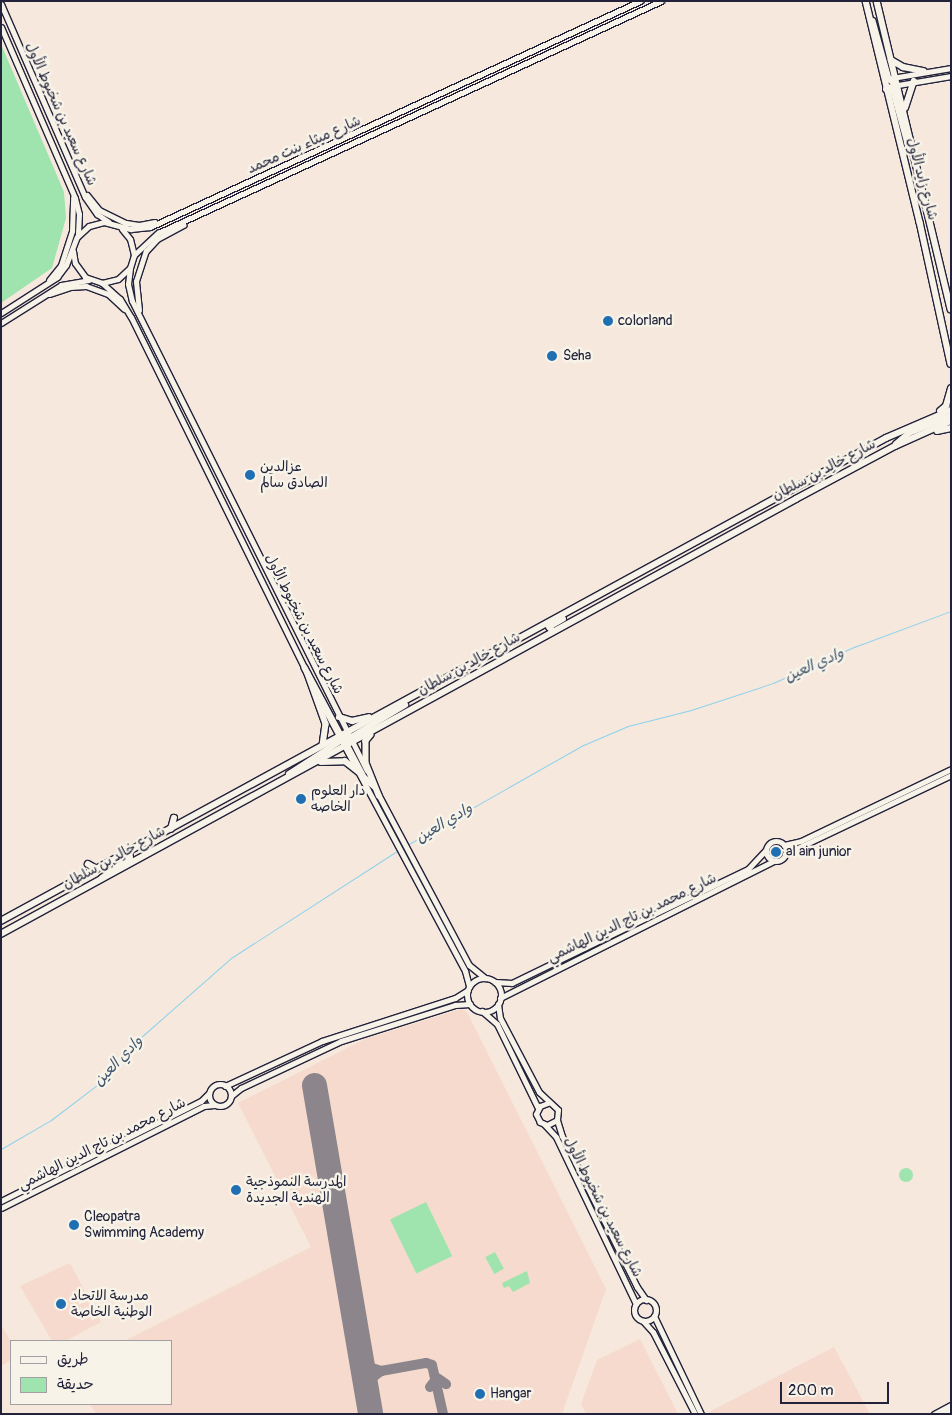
<!DOCTYPE html>
<meta charset="utf-8">
<style>
body{margin:0}
#map{position:relative;width:952px;height:1415px;overflow:hidden;background:#f6e8dc;font-family:Pangolin,"Playpen Sans Arabic",sans-serif}
div>[style]{position:absolute}
[style*='--x']{left:calc(var(--x)*1px);top:calc(var(--y)*1px);width:calc(var(--w)*1px);rotate:calc(var(--a)*1deg)}
.built>*{inset:0;background:#f5dacd}
.green>*{inset:0;background:#9fe4af;transform-origin:0 0}
.round{border-radius:50%}
.stream>*{height:1px;margin:-0.5px;padding:0 0.5px;transform-origin:0.5px;border-radius:0.5px;background:#8bd2ed}
.taxiway>*{height:10px;margin:-5px;padding:0 5px;transform-origin:5px;border-radius:5px;background:#8c858c}
.runway>*{height:25px;margin:-12.5px;padding:0 12.5px;transform-origin:12.5px;border-radius:12.5px;background:#8c858c}
.roads{filter:drop-shadow(1px 0 #22223b) drop-shadow(-1px 0 #22223b) drop-shadow(0 1px #22223b) drop-shadow(0 -1px #22223b)}
.secondary>*{height:5px;margin:-2.5px;padding:0 2.5px;transform-origin:2.5px;border-radius:2.5px;background:#f7f3e8}
.secondary>.ring{margin:-2.5px;padding:0;box-sizing:content-box;background:none;border:5px solid #f7f3e8;border-radius:50%}
.primary>*{height:5.5px;margin:-2.75px;padding:0 2.75px;transform-origin:2.75px;border-radius:2.75px;background:#f7f3e8}
.dots>*{width:14px;height:14px;translate:-50% -50%;box-sizing:border-box;border:2px solid #f7f3e8;border-radius:50%}
span{translate:-50% -50%;white-space:nowrap;text-align:center;line-height:1.15;-webkit-text-stroke:5px #f7f3e8;paint-order:stroke}
.street-label{font-size:14px;color:#22223b}
.poi-label{font-size:14px;color:#22223b}
.left{translate:0 -50%;text-align:left}
.water-label{font-size:15px;color:#425770;font-style:italic}
.frame{position:absolute;inset:0;border:2px solid #22223b;pointer-events:none}
.legend{position:absolute;left:10px;top:1340px;width:162px;height:65px;box-sizing:border-box;background:#f7f3e8;border:1px solid #a29fa3;margin:0;padding:6px 9px;list-style:none;font-size:15px;color:#22223b}
.legend li{display:flex;align-items:center;gap:10px;height:25px}
.legend b{width:25px;border:1px solid #a29fa3}
.scale{position:absolute;left:780px;top:1382px;width:109px;height:22px;box-sizing:border-box;border:2px solid #22223b;border-top:0;padding-left:6px;font-size:15px;line-height:18px;white-space:nowrap;color:#22223b;-webkit-text-stroke:4px #f7f3e8;paint-order:stroke}
</style>
<div id="map">
<div class="built">
<i style="clip-path:polygon(461px 1009px,467px 1012px,606px 1289px,562px 1414px,96px 1414px,90px 1404px,171px 1404px,171px 1341px,124px 1341px,311px 1247px,238px 1103px,365px 1039px)"></i>
<i style="clip-path:polygon(70px 1263px,101px 1322px,65px 1341px,52px 1341px,20px 1286px)"></i>
<i style="clip-path:polygon(1px 1325px,11px 1342px,11px 1360px,1px 1366px)"></i>
<i style="clip-path:polygon(640px 1339px,678px 1414px,586px 1414px,581px 1404px,597px 1360px)"></i>
<i style="clip-path:polygon(834px 1347px,870px 1414px,710px 1414px,709px 1412px)"></i>
</div>
<div class="green">
<i style="clip-path:polygon(1px 44px,64px 192px,66px 218px,52px 268px,1px 303px)"></i>
<i class="round" style="left:899px;top:1168px;width:14px;height:14px"></i>
<i style="left:426px;top:1202px;width:60px;height:40px;rotate:64deg"></i>
<i style="left:495px;top:1252px;width:19px;height:11px;rotate:62deg"></i>
<i style="clip-path:polygon(527px 1271px,530px 1283px,513px 1292px,509px 1286px,504px 1288px,502px 1283px)"></i>
</div>
<div class="stream">
<i style="--x:407;--y:845;--w:200;--a:-29.6"></i>
<i style="--x:581;--y:746;--w:51;--a:-23.1"></i>
<i style="--x:628;--y:726;--w:65;--a:-14.3"></i>
<i style="--x:691;--y:710;--w:86;--a:-18.2"></i>
<i style="--x:773;--y:683;--w:89;--a:-24"></i>
<i style="--x:854;--y:647;--w:103;--a:-20.4"></i>
<i style="--x:1;--y:1149;--w:58;--a:-30.1"></i>
<i style="--x:51;--y:1120;--w:58;--a:-37.3"></i>
<i style="--x:97;--y:1085;--w:64;--a:-47.5"></i>
<i style="--x:140;--y:1038;--w:121;--a:-41.3"></i>
<i style="--x:231;--y:958;--w:197;--a:-32.8"></i>
</div>
<div class="taxiway">
<i style="--x:360;--y:1357;--w:11;--a:56"></i>
<i style="--x:366;--y:1366;--w:16;--a:18"></i>
<i style="--x:381;--y:1371;--w:15;--a:143"></i>
<i style="--x:369;--y:1380;--w:11;--a:105"></i>
<i style="--x:381;--y:1371;--w:46;--a:-10.1"></i>
<i style="--x:426;--y:1363;--w:6;--a:18"></i>
<i style="--x:432;--y:1365;--w:50;--a:77.3"></i>
<i style="--x:430;--y:1387;--w:11;--a:-52"></i>
<i style="--x:437;--y:1378;--w:11;--a:34"></i>
</div>
<div class="runway">
<i style="--x:314;--y:1085;--w:334;--a:80.3"></i>
</div>
<div class="roads">
<div class="secondary">
<i style="--x:1;--y:4;--w:210;--a:66.5"></i>
<i style="--x:85;--y:197;--w:21;--a:55"></i>
<i style="--x:97;--y:214;--w:14;--a:34"></i>
<i style="--x:1;--y:27;--w:186;--a:66.6"></i>
<i style="--x:75;--y:198;--w:16;--a:76"></i>
<i style="--x:79;--y:214;--w:22;--a:93"></i>
<i style="--x:892;--y:78;--w:60;--a:-9.6"></i>
<i style="--x:886;--y:87;--w:66;--a:-9.6"></i>
<i style="--x:87;--y:195;--w:19;--a:51"></i>
<i style="--x:99;--y:210;--w:30;--a:26"></i>
<i style="--x:126;--y:223;--w:13;--a:9"></i>
<i style="--x:139;--y:225;--w:16;--a:-11"></i>
<i style="--x:73;--y:251;--w:12;--a:81"></i>
<i style="--x:75;--y:263;--w:17;--a:54"></i>
<i style="--x:85;--y:277;--w:18;--a:19"></i>
<i style="--x:102;--y:283;--w:16;--a:-14"></i>
<i style="--x:118;--y:279;--w:16;--a:-43"></i>
<i style="--x:130;--y:268;--w:14;--a:-73"></i>
<i style="--x:134;--y:255;--w:16;--a:-104"></i>
<i style="--x:130;--y:239;--w:13;--a:-129"></i>
<i style="--x:134;--y:255;--w:33;--a:-43"></i>
<i style="--x:158;--y:233;--w:554;--a:-24.76"></i>
<i style="--x:130;--y:268;--w:16;--a:97"></i>
<i style="--x:128;--y:284;--w:17;--a:77"></i>
<i style="--x:132;--y:301;--w:525;--a:63.43"></i>
<i style="--x:49;--y:280;--w:19;--a:-51"></i>
<i style="--x:61;--y:265;--w:36;--a:-72"></i>
<i style="--x:72;--y:231;--w:34;--a:-88"></i>
<i style="--x:102;--y:283;--w:24;--a:42"></i>
<i style="--x:120;--y:299;--w:21;--a:59"></i>
<i style="--x:131;--y:317;--w:395;--a:63.7"></i>
<i style="--x:49;--y:294;--w:22;--a:-18"></i>
<i style="--x:70;--y:287;--w:16;--a:-4"></i>
<i style="--x:86;--y:286;--w:23;--a:20"></i>
<i style="--x:108;--y:294;--w:22;--a:43"></i>
<i style="--x:139;--y:310;--w:29;--a:-96"></i>
<i style="--x:136;--y:281;--w:32;--a:-72"></i>
<i style="--x:146;--y:251;--w:16;--a:-47"></i>
<i style="--x:157;--y:239;--w:30;--a:-28"></i>
<i style="--x:1;--y:313;--w:67;--a:-32.7"></i>
<i style="--x:57;--y:277;--w:15;--a:-53"></i>
<i style="--x:66;--y:265;--w:30;--a:-69"></i>
<i style="--x:77;--y:237;--w:16;--a:-43"></i>
<i style="--x:89;--y:226;--w:16;--a:-15"></i>
<i style="--x:104;--y:222;--w:28;--a:15"></i>
<i style="--x:131;--y:229;--w:19;--a:-6"></i>
<i style="--x:150;--y:227;--w:540;--a:-24.76"></i>
<i style="--x:1;--y:323;--w:71;--a:-32.3"></i>
<i style="--x:61;--y:285;--w:28;--a:-10"></i>
<i style="--x:323;--y:706;--w:301;--a:61.8"></i>
<i style="--x:465;--y:971;--w:16;--a:75"></i>
<i style="--x:378;--y:794;--w:194;--a:62"></i>
<i style="--x:469;--y:965;--w:21;--a:39"></i>
<i class="ring" style="left:766px;top:841px;width:15px;height:15px"></i>
<i style="--x:784;--y:845;--w:17;--a:-13"></i>
<i style="--x:801;--y:841;--w:166;--a:-25.6"></i>
<i style="--x:785;--y:854;--w:184;--a:-25.4"></i>
<i class="ring" style="left:467px;top:978px;width:29px;height:29px"></i>
<i style="--x:495;--y:982;--w:17;--a:3"></i>
<i style="--x:512;--y:983;--w:149;--a:-25.9"></i>
<i style="--x:646;--y:918;--w:113;--a:-25.7"></i>
<i style="--x:748;--y:869;--w:25;--a:-47"></i>
<i style="--x:500;--y:998;--w:306;--a:-26.6"></i>
<i style="--x:498;--y:1004;--w:14;--a:82"></i>
<i style="--x:500;--y:1018;--w:84;--a:62.2"></i>
<i style="--x:539;--y:1092;--w:26;--a:43"></i>
<i style="--x:558;--y:1110;--w:10;--a:96"></i>
<i style="--x:557;--y:1120;--w:11;--a:153"></i>
<i style="--x:547;--y:1125;--w:8;--a:-157"></i>
<i style="--x:540;--y:1122;--w:9;--a:-117"></i>
<i style="--x:536;--y:1114;--w:9;--a:-63"></i>
<i style="--x:540;--y:1106;--w:9;--a:-21"></i>
<i style="--x:482;--y:1011;--w:20;--a:41"></i>
<i style="--x:497;--y:1024;--w:93;--a:64"></i>
<i class="ring" style="left:209px;top:1084px;width:17px;height:17px"></i>
<i style="--x:225;--y:1086;--w:107;--a:-24.9"></i>
<i style="--x:322;--y:1041;--w:140;--a:-17.9"></i>
<i style="--x:455;--y:998;--w:15;--a:-32"></i>
<i style="--x:231;--y:1096;--w:13;--a:-39"></i>
<i style="--x:241;--y:1088;--w:110;--a:-25.2"></i>
<i style="--x:341;--y:1041;--w:120;--a:-17.5"></i>
<i style="--x:455;--y:1005;--w:15;--a:-4"></i>
<i style="--x:557;--y:1120;--w:17;--a:73"></i>
<i style="--x:562;--y:1136;--w:169;--a:63.6"></i>
<i style="--x:637;--y:1287;--w:16;--a:55"></i>
<i style="--x:544;--y:1124;--w:18;--a:47"></i>
<i style="--x:556;--y:1137;--w:185;--a:64.4"></i>
<i style="--x:1;--y:1201;--w:224;--a:-26.6"></i>
<i style="--x:201;--y:1101;--w:11;--a:-45"></i>
<i style="--x:1;--y:1208;--w:227;--a:-26.7"></i>
<i style="--x:204;--y:1106;--w:10;--a:-6"></i>
<i class="ring" style="left:634px;top:1299px;width:17px;height:17px"></i>
<i style="--x:654;--y:1316;--w:109;--a:64.4"></i>
<i style="--x:643;--y:1321;--w:15;--a:48"></i>
<i style="--x:653;--y:1332;--w:92;--a:62.9"></i>
<i style="--x:934;--y:1414;--w:19;--a:-28"></i>
<i style="--x:943;--y:1414;--w:9;--a:-27"></i>
</div>
<div class="primary">
<i style="--x:866;--y:1;--w:228;--a:76.3"></i>
<i style="--x:920;--y:222;--w:145;--a:77.7"></i>
<i style="--x:877;--y:1;--w:317;--a:76.5"></i>
<i style="--x:873;--y:21;--w:60;--a:74.6"></i>
<i style="--x:889;--y:79;--w:10;--a:37"></i>
<i style="--x:891;--y:60;--w:14;--a:30"></i>
<i style="--x:903;--y:67;--w:21;--a:11"></i>
<i style="--x:886;--y:89;--w:7;--a:0"></i>
<i style="--x:893;--y:89;--w:60;--a:74.6"></i>
<i style="--x:905;--y:108;--w:28;--a:-72"></i>
<i style="--x:940;--y:411;--w:8;--a:-40"></i>
<i style="--x:946;--y:406;--w:18;--a:-74"></i>
<i style="--x:937;--y:431;--w:14;--a:-12"></i>
<i style="--x:896;--y:444;--w:17;--a:-40"></i>
<i style="--x:909;--y:433;--w:45;--a:-22"></i>
<i style="--x:553;--y:632;--w:6;--a:-129"></i>
<i style="--x:549;--y:627;--w:16;--a:-30"></i>
<i style="--x:305;--y:668;--w:83;--a:61.9"></i>
<i style="--x:344;--y:741;--w:8;--a:7"></i>
<i style="--x:308;--y:674;--w:53;--a:70.2"></i>
<i style="--x:326;--y:724;--w:21;--a:98"></i>
<i style="--x:339;--y:717;--w:14;--a:17"></i>
<i style="--x:352;--y:721;--w:17;--a:-13"></i>
<i style="--x:371;--y:735;--w:8;--a:130"></i>
<i style="--x:366;--y:741;--w:22;--a:90"></i>
<i style="--x:366;--y:763;--w:35;--a:68"></i>
<i style="--x:345;--y:741;--w:70;--a:-31"></i>
<i style="--x:346;--y:743;--w:40;--a:62"></i>
<i style="--x:365;--y:778;--w:12;--a:42"></i>
<i style="--x:321;--y:762;--w:24;--a:-2"></i>
<i style="--x:345;--y:761;--w:18;--a:38"></i>
<i style="--x:289;--y:774;--w:67;--a:-32.7"></i>
<i style="--x:171;--y:829;--w:11;--a:-75"></i>
<i style="--x:88;--y:864;--w:10;--a:29"></i>
<i style="--x:102;--y:878;--w:34;--a:-36"></i>
<i style="--x:130;--y:858;--w:6;--a:-99"></i>
<i style="--x:1;--y:921;--w:1008;--a:-28.62"></i>
<i style="--x:886;--y:438;--w:71;--a:-23.3"></i>
<i style="--x:1;--y:934;--w:906;--a:-28.69"></i>
<i style="--x:796;--y:499;--w:112;--a:-28.2"></i>
<i style="--x:895;--y:446;--w:61;--a:-24.1"></i>
</div>
</div>
<div class="dots">
<i style="left:608px;top:321px;background:#1f6fb2"></i>
<i style="left:552px;top:356px;background:#1f6fb2"></i>
<i style="left:250px;top:475px;background:#1f6fb2"></i>
<i style="left:301px;top:799px;background:#1f6fb2"></i>
<i style="left:776px;top:852px;background:#1f6fb2"></i>
<i style="left:236px;top:1190px;background:#1f6fb2"></i>
<i style="left:74px;top:1225px;background:#1f6fb2"></i>
<i style="left:61px;top:1304px;background:#1f6fb2"></i>
<i style="left:480px;top:1394px;background:#1f6fb2"></i>
</div>
<div class="street-label">
<span style="left:61px;top:114px;rotate:66deg">شارع سعيد بن شخبوط الأول</span>
<span style="left:304px;top:145px;rotate:-24deg">شارع ميثاء بنت محمد</span>
<span style="left:922px;top:179px;rotate:75deg">شارع زايد الأول</span>
<span style="left:824px;top:470px;rotate:-28deg">شارع خالِد بن سلطان</span>
<span style="left:304px;top:624px;rotate:63deg">شارع سعيد بن شخبوط الأول</span>
<span style="left:469px;top:664px;rotate:-29deg">شارع خالِد بن سلطان</span>
<span style="left:114px;top:858px;rotate:-29deg">شارع خالِد بن سلطان</span>
<span style="left:632px;top:918px;rotate:-26deg">شارع محمد بن تاج الدين الهاشمي</span>
<span style="left:102px;top:1144px;rotate:-27deg">شارع محمد بن تاج الدين الهاشمي</span>
<span style="left:603px;top:1207px;rotate:63deg">شارع سعيد بن شخبوط الأول</span>
</div>
<div class="poi-label">
<span class="left" style="left:618px;top:321px">colorland</span>
<span class="left" style="left:563px;top:356px">Seha</span>
<span class="left" style="left:260px;top:475px">عزالدين<br>الصادق سالم</span>
<span class="left" style="left:311px;top:799px">دار العلوم<br>الخاصه</span>
<span class="left" style="left:786px;top:852px">al ain junior</span>
<span class="left" style="left:246px;top:1190px">المدرسة النموذجية<br>الهندية الجديدة</span>
<span class="left" style="left:84px;top:1225px">Cleopatra<br>Swimming Academy</span>
<span class="left" style="left:71px;top:1304px">مدرسة الاتحاد<br>الوطنية الخاصة</span>
<span class="left" style="left:490px;top:1394px">Hangar</span>
</div>
<div class="water-label">
<span style="left:814px;top:665px;rotate:-24deg">وادي العين</span>
<span style="left:444px;top:823px;rotate:-31deg">وادي العين</span>
<span style="left:118px;top:1061px;rotate:-46deg">وادي العين</span>
</div>
<div class="frame"></div>
<ul class="legend">
<li><b style="height:6px;background:#f7f3e8"></b>طريق</li>
<li><b style="height:14px;background:#9fe4af"></b>حديقة</li>
</ul>
<div class="scale">200 m</div>
</div>
